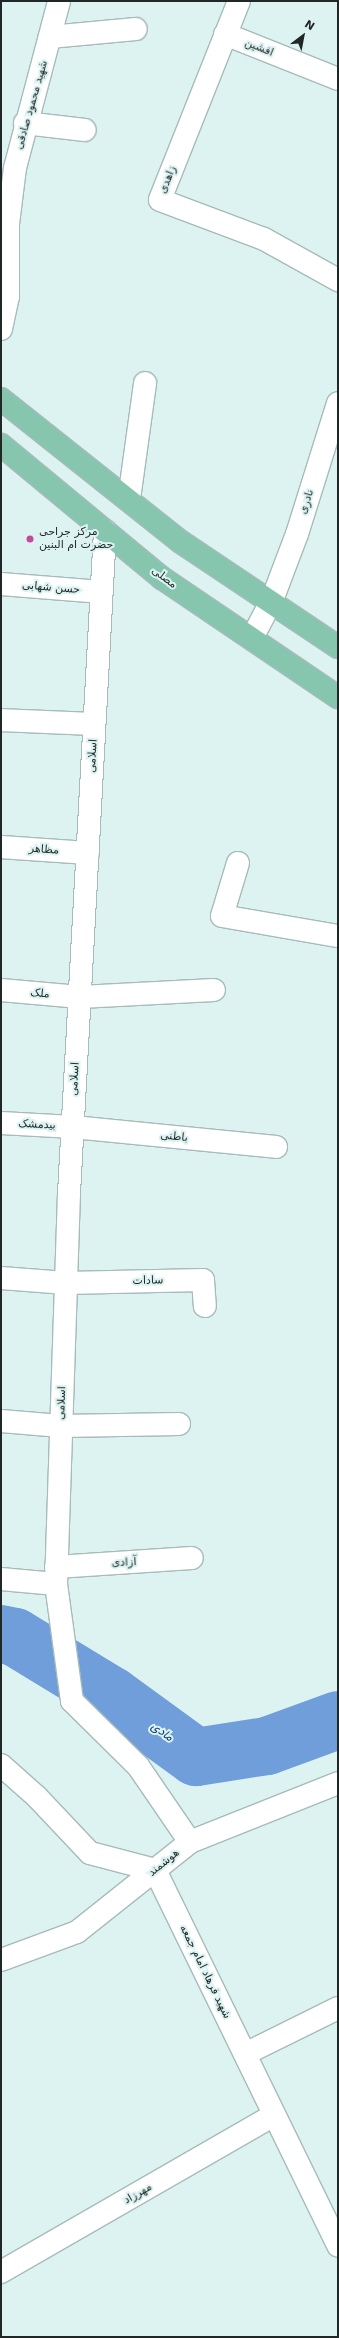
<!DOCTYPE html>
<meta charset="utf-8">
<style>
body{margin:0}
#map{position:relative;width:339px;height:2338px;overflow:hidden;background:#ddf3f2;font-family:"DejaVu Sans",Vazirmatn,sans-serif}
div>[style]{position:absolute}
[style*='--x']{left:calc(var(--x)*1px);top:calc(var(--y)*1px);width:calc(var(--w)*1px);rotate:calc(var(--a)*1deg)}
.river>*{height:58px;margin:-29px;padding:0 29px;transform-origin:29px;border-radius:29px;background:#709eda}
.roads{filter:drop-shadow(1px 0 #a6bbba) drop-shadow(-1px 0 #a6bbba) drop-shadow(0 1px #a6bbba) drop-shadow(0 -1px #a6bbba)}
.minor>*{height:22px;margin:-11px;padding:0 11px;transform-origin:11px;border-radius:11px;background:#fff}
.major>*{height:22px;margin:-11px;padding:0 11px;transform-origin:11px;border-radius:11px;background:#86c6af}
.dots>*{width:11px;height:11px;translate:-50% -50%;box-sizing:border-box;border:2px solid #ddf3f2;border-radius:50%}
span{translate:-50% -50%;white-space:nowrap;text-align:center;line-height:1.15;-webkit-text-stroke:4px #ddf3f2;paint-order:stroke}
.street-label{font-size:11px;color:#1f2727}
.poi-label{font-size:11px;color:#1f2727}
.left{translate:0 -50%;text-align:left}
.water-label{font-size:12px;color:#0e3c73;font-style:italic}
.frame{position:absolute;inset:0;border:2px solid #1f2727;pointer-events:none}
.north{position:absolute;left:283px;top:16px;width:40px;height:40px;-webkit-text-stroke:3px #ddf3f2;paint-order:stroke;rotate:32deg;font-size:11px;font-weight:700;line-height:16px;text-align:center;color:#1f2727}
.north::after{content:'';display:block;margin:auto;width:14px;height:18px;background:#1f2727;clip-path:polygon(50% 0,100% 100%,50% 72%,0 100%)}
</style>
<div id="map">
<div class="river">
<i style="--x:1;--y:1634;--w:14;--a:12"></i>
<i style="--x:15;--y:1637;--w:114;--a:31.3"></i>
<i style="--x:112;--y:1696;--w:104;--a:36"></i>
<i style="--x:196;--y:1757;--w:72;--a:-8.8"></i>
<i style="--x:267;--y:1746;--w:76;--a:-20.1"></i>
</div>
<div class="roads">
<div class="minor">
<i style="--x:239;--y:1;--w:214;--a:111.7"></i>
<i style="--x:160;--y:200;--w:111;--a:20.6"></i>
<i style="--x:264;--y:239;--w:85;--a:29"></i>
<i style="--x:225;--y:34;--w:122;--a:21.7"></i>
<i style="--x:50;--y:37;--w:86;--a:-5.3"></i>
<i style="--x:25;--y:123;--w:60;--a:6.7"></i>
<i style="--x:1;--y:329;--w:33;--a:-78"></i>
<i style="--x:8;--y:297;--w:73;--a:-90"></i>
<i style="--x:8;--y:224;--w:56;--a:-82.9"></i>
<i style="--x:15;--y:168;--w:173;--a:-75.2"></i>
<i style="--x:129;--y:499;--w:117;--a:-82.1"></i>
<i style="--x:105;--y:531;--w:663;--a:93.11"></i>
<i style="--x:69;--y:1193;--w:391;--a:91.9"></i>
<i style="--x:56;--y:1584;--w:118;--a:82.2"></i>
<i style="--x:72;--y:1701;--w:93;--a:44.6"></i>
<i style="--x:138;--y:1766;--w:92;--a:55.6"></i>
<i style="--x:1;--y:584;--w:101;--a:4.5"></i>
<i style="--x:252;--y:638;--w:43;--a:-62.2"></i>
<i style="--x:272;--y:600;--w:71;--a:-69.3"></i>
<i style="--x:297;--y:534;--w:137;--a:-72.6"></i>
<i style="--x:1;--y:720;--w:93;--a:2.5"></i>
<i style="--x:1;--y:847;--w:87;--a:3.9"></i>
<i style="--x:238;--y:863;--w:55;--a:106.8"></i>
<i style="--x:222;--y:916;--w:118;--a:9.8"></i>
<i style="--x:1;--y:990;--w:79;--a:5.1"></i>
<i style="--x:80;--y:997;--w:134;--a:-3"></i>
<i style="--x:1;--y:1123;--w:72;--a:3.2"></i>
<i style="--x:73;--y:1127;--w:204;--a:5.6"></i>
<i style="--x:1;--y:1278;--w:65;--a:4.4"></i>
<i style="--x:66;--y:1283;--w:137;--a:-1.3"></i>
<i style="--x:203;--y:1280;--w:26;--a:86"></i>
<i style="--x:1;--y:1421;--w:60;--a:4.8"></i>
<i style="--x:61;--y:1426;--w:118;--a:-1"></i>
<i style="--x:56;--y:1567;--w:136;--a:-3.8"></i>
<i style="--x:1;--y:1579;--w:55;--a:5.2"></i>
<i style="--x:1;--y:1765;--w:48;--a:41.6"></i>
<i style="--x:37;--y:1797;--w:77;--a:46.6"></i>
<i style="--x:90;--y:1853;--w:67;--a:14.7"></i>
<i style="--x:155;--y:1870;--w:418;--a:64"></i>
<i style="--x:1;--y:1960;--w:81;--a:-20.2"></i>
<i style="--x:77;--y:1932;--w:144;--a:-38.5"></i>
<i style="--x:190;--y:1842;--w:159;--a:-21.7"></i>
<i style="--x:245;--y:2054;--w:104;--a:-26.3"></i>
<i style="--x:1;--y:2272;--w:315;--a:-29.9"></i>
</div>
<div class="major">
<i style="--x:1;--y:399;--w:230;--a:38.5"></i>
<i style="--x:181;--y:542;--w:189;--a:33.8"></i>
<i style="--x:1;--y:445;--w:209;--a:39.6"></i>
<i style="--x:162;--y:578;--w:212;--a:34.1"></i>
</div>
</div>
<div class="dots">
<i style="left:30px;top:539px;background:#c64998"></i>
</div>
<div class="street-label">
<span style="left:259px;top:48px;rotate:22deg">افشین</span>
<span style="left:32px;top:105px;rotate:-74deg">شهید محمود صادقی</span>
<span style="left:168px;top:180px;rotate:-69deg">زاهدی</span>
<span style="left:307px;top:502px;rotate:-73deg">نادری</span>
<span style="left:164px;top:578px;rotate:37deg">مصلی</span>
<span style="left:51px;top:588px;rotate:5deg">حسن شهابی</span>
<span style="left:93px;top:756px;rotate:-87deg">اسلامی</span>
<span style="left:44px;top:850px;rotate:4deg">مظاهر</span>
<span style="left:40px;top:994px;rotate:5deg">ملک</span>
<span style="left:75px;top:1079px;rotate:-87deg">اسلامی</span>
<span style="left:37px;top:1125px;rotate:3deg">بیدمشک</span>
<span style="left:174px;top:1137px;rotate:6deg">باطنی</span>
<span style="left:148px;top:1281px;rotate:-1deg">سادات</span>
<span style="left:62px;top:1403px;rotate:-88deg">اسلامی</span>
<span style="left:124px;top:1563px;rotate:-3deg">آزادی</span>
<span style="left:164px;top:1863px;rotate:-39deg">هوشمند</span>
<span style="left:205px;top:1972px;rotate:64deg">شهید فرهاد امام جمعه</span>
<span style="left:138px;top:2194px;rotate:-30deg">مهرزاد</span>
</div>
<div class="poi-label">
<span class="left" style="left:39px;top:539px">مرکز جراحی<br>حضرت ام البنین</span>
</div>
<div class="water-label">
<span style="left:162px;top:1732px;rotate:36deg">مادی</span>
</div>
<div class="frame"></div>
<div class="north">N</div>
</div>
